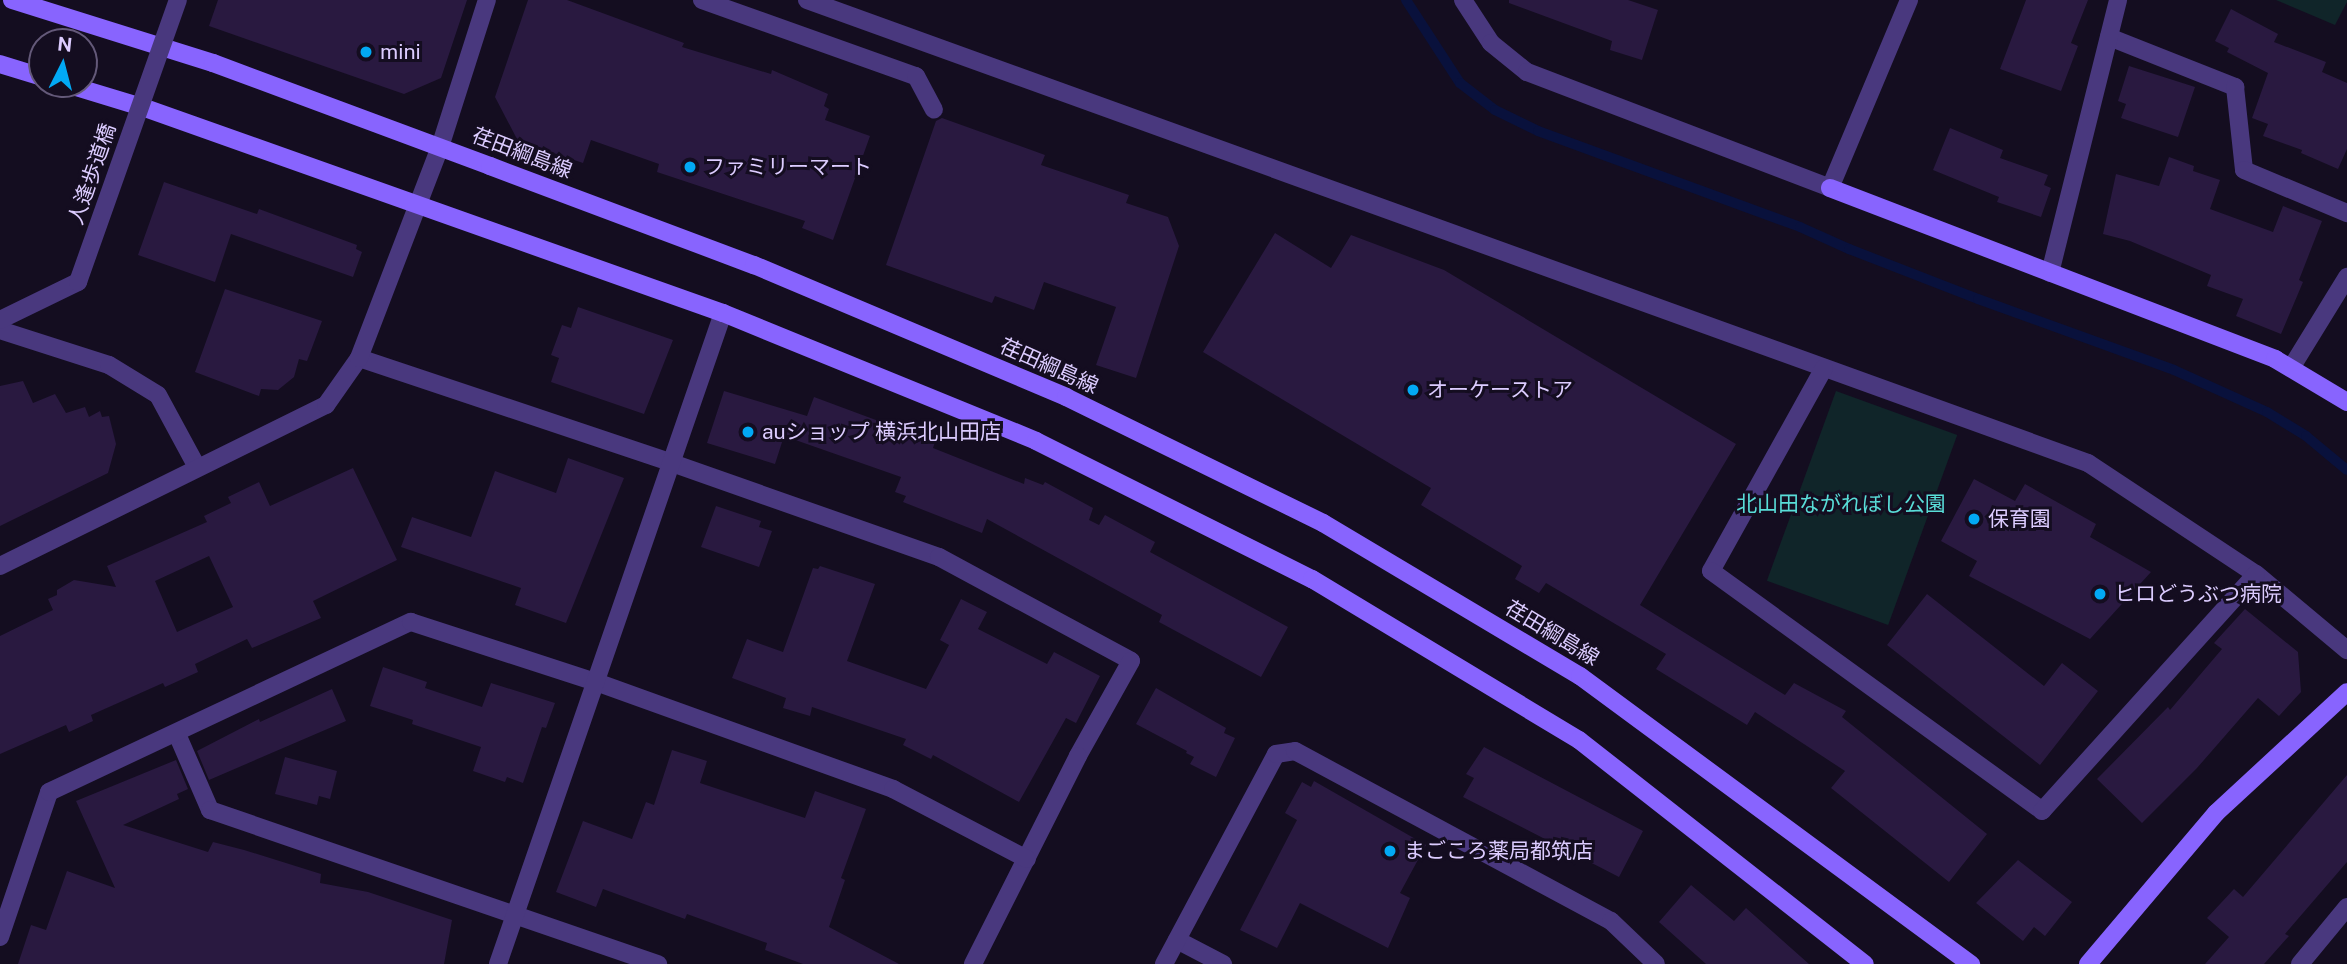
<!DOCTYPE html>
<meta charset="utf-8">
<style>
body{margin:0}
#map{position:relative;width:2347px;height:964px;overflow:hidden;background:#140d20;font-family:"Public Sans","Noto Sans JP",sans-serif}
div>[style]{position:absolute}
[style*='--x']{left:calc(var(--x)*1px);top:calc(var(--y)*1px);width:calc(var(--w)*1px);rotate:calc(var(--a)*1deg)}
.green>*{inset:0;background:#102529;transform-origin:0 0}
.stream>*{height:10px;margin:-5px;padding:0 5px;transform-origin:5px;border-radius:5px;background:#09113c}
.building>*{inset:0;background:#291940}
.street>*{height:18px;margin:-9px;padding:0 9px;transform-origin:9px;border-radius:9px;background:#49387e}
.secondary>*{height:18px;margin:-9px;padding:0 9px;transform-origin:9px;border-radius:9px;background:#8864fe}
.street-bridge>*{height:18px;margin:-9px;padding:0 9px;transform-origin:9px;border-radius:9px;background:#49387e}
.dots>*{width:19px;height:19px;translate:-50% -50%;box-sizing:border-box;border:4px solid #140d20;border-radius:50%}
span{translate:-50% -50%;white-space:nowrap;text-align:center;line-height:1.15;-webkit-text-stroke:6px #140d20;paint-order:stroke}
.poi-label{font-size:21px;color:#dcccff}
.left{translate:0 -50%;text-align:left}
.street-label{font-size:21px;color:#dcccff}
.park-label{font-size:21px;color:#59ddd8}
.north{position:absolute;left:28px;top:28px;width:70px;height:70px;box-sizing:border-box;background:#140d20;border:2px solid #645979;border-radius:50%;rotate:6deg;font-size:19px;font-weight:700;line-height:28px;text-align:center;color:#dcccff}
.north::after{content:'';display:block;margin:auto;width:24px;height:32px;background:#02a9f4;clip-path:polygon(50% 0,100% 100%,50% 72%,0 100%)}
</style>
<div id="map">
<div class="green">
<i style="clip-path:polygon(2276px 0,2347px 0,2347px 2px,2335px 25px)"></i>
<i style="left:1836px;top:391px;width:129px;height:202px;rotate:20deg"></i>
</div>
<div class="stream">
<i style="--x:1406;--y:0;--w:99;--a:57"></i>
<i style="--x:1460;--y:83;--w:44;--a:37.6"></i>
<i style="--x:1495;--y:110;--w:48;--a:26"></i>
<i style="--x:1538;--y:131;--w:279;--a:20.1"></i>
<i style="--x:1800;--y:227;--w:54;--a:24.2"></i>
<i style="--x:1849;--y:249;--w:138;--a:21.2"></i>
<i style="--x:1978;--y:299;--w:208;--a:19.9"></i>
<i style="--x:2174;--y:370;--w:102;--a:24.3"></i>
<i style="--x:2267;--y:412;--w:46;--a:31.6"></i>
<i style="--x:2306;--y:436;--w:53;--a:39.7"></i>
</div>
<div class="building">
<i style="clip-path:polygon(218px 0,467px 0,441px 78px,404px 94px,209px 26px)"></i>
<i style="clip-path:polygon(528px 0,567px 0,684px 43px,682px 47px,771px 74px,772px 70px,828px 94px,824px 106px,829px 109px,825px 120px,870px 136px,833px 240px,802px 228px,805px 221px,657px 172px,659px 164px,591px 140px,583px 163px,518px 141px,495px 97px)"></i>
<i style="clip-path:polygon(1509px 0,1628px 0,1658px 10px,1642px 60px,1610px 50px,1612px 41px,1509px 3px)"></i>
<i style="clip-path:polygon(2026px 0,2088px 0,2071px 43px,2078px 46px,2061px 91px,2000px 69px)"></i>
<i style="clip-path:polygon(2231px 9px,2278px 34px,2274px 42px,2326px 62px,2322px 72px,2347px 83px,2347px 149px,2338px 169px,2301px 153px,2302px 150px,2263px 136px,2268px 124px,2252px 118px,2268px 73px,2227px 52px,2229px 48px,2215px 41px)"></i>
<i style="clip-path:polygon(2129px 66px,2195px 87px,2178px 137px,2121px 118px,2126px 104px,2118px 101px)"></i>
<i style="clip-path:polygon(942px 118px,1045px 155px,1041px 165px,1129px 195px,1126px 203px,1168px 217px,1179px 246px,1136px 378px,1096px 365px,1116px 307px,1044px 282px,1034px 310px,995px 296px,992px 303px,886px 265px,936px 121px)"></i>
<i style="clip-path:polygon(1950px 128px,2003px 150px,2000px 158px,2048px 175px,2044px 185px,2051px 188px,2041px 217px,1997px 202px,1999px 197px,1933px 170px)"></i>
<i style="clip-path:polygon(2169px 157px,2194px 166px,2193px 171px,2220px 180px,2210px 209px,2273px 232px,2283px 206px,2322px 221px,2299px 280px,2303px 282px,2281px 334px,2236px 316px,2243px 299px,2207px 286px,2211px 275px,2130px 241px,2103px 234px,2116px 174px,2159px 186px)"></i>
<i style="clip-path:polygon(164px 182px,257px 214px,259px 209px,357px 245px,356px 249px,362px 252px,353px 277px,231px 234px,215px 282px,138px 255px)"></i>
<i style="clip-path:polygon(1275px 233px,1331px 268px,1351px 235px,1444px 270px,1736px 444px,1640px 605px,1785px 695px,1794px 683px,1846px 711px,1842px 717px,1987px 834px,1949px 882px,1831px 788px,1845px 771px,1755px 712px,1747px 725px,1656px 669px,1666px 654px,1546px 583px,1539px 593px,1515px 579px,1522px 566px,1421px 505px,1431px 488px,1203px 352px)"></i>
<i style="clip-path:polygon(225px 289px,322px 321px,307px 361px,299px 359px,294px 377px,278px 390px,261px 389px,259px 396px,195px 372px)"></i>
<i style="clip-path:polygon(578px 307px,673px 340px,644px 414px,551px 382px,559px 358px,551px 355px,562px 325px,571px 328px)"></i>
<i style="clip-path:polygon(23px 381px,33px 403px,55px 394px,66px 413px,85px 407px,89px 417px,100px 411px,102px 417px,109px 416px,116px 444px,108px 473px,0 526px,0 386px)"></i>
<i style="clip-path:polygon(724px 391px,807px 416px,814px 397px,935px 442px,933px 448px,1024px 484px,1025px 478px,1043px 485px,1045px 482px,1093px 508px,1089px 520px,1099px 525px,1105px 515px,1155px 542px,1150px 552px,1288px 627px,1261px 677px,1159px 622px,1162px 615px,987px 519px,982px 533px,903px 502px,906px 496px,895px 492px,901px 477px,784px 436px,775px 464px,707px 443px)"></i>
<i style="clip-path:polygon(568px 458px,624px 478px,566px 623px,515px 605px,521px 588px,401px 547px,412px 517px,471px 537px,495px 471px,556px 493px)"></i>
<i style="clip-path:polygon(evenodd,353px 468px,397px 560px,313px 601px,321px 618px,252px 648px,247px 639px,195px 664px,198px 672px,165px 687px,163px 683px,91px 715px,93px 721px,69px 732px,66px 725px,0 754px,0 636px,53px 610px,48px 599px,57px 595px,57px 590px,74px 580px,116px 587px,107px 566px,207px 522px,204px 516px,231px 503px,228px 497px,259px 482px,270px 506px,353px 468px,209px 556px,233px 607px,177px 632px,155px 581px,209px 556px)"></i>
<i style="clip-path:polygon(1974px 479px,2015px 501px,2025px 484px,2096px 524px,2090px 537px,2151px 572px,2090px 639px,1969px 576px,1977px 561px,1941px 541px)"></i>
<i style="clip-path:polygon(716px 506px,761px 521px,759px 527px,772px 531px,759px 567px,701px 547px)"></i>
<i style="clip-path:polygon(820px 566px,875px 584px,847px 661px,926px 689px,949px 645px,940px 640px,961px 599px,987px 612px,978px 629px,1047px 664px,1054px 652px,1100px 676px,1076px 723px,1066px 718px,1019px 802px,933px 755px,931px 759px,903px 745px,906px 739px,812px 707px,810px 716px,783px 708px,786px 698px,732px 678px,747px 639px,783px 652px,813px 568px,818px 569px)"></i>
<i style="clip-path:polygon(1927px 594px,2044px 686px,2062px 663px,2098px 691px,2040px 765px,1887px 645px)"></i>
<i style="clip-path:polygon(2245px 609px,2298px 652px,2301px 692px,2279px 716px,2258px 698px,2197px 768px,2142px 823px,2097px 779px,2168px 707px,2170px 710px,2222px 649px,2214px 643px)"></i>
<i style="clip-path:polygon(383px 667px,427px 682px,425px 688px,482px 707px,491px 683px,555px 703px,546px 728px,542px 727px,523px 783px,507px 777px,505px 782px,473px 771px,481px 747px,412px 724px,413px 720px,370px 706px)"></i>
<i style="clip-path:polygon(1156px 688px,1226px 728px,1224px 733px,1235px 738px,1216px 777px,1190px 764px,1194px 757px,1186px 753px,1187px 751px,1136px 724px)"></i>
<i style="clip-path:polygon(332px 689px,346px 721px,209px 780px,197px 751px,259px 719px,260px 722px)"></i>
<i style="clip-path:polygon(1484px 747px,1643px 831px,1619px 877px,1463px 797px,1474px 778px,1466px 774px)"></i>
<i style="clip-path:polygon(672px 750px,707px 761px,700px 783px,805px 818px,815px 791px,866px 809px,841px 878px,845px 880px,829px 927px,899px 964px,803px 964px,765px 950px,767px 943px,687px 914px,685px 919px,603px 889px,596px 907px,556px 892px,583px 821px,632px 839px,646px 802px,654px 805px)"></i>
<i style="clip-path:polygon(285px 757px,337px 771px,330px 799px,319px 796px,317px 805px,275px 794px)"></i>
<i style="clip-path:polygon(176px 760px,188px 789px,177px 794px,179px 799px,123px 825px,208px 852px,213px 842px,244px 850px,321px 874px,320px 883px,368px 892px,452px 920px,444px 964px,18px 964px,31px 925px,46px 930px,67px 871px,115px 888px,76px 801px)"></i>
<i style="clip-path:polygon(2347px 775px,2347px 862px,2285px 934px,2289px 936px,2264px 964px,2205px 964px,2229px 937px,2207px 918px,2234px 889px,2243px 897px)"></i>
<i style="clip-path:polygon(1314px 781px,1426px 845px,1400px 893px,1410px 898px,1388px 948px,1300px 903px,1277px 948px,1240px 930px,1297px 820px,1285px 813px,1302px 782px,1311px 787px)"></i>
<i style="clip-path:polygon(2018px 860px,2072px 902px,2045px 936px,2034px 927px,2023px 941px,1976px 903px)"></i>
<i style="clip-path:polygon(1691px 885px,1734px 921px,1746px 908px,1809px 964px,1706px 964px,1659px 922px)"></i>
</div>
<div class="street">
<i style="--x:702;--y:0;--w:227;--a:19.6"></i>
<i style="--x:916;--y:76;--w:38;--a:62"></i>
<i style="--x:807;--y:0;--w:1362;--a:19.87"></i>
<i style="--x:2088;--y:463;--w:201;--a:33.5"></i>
<i style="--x:2256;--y:574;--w:119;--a:39.9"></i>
<i style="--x:1463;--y:0;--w:51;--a:56.9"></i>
<i style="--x:1491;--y:43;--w:46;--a:38.9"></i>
<i style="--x:1527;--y:72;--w:324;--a:20.9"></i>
<i style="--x:1830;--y:188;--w:204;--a:-67.2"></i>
<i style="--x:2109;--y:37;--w:136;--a:21.6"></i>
<i style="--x:2235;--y:87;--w:83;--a:83.8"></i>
<i style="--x:2244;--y:170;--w:112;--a:22.7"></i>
<i style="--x:2050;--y:273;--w:281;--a:-76"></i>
<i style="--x:0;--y:330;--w:114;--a:17.8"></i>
<i style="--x:109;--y:365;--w:57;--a:31.5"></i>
<i style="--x:158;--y:395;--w:82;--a:61.6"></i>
<i style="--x:359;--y:358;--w:330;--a:18.5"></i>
<i style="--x:672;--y:463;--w:283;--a:19.4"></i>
<i style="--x:939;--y:557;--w:218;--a:28.4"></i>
<i style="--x:1131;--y:661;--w:109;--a:119.2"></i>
<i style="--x:1078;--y:756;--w:233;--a:116.8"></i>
<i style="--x:1824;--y:368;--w:232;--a:119.1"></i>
<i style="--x:1711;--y:571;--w:409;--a:35.9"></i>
<i style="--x:2042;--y:811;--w:319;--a:-47.9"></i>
<i style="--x:2291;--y:368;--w:107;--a:-58.4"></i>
<i style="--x:0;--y:566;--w:364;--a:-26.3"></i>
<i style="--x:326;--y:405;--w:57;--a:-54.9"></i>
<i style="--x:359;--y:358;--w:226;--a:-69"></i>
<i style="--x:440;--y:147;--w:154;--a:-72.3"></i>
<i style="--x:177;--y:734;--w:83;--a:66.5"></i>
<i style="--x:210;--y:810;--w:474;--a:19"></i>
<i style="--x:0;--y:937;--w:153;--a:-71.3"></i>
<i style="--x:49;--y:792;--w:400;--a:-25.2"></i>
<i style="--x:411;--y:622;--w:194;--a:18"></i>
<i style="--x:596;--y:682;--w:316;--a:19.8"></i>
<i style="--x:893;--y:789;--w:151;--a:27.6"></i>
<i style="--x:1177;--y:940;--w:52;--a:27.6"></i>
<i style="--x:498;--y:964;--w:689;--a:-70.93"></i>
<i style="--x:1164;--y:964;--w:238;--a:-61.9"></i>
<i style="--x:1276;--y:754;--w:19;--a:-9"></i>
<i style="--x:1295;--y:751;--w:359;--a:28.3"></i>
<i style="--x:1611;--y:921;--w:62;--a:43.7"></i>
<i style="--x:2300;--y:964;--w:74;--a:-50.5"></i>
</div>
<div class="secondary">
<i style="--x:12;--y:0;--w:211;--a:17.4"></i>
<i style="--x:213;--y:63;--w:296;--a:20.4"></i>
<i style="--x:490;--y:166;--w:282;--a:20.6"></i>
<i style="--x:754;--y:265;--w:339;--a:22.9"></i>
<i style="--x:1066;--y:397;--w:286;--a:26.1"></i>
<i style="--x:1323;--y:523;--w:299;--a:30.8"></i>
<i style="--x:1580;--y:676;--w:486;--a:36.4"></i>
<i style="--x:0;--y:64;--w:44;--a:17.2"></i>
<i style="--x:66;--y:84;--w:83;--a:16.9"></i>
<i style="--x:145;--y:108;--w:613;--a:19.53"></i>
<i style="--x:723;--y:313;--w:338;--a:22.2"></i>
<i style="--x:1036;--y:441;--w:309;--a:26.6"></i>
<i style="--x:1312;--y:579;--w:312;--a:31.1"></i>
<i style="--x:1579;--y:740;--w:363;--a:38.1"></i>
<i style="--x:1830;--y:188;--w:477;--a:21"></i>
<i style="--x:2275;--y:359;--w:84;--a:30.8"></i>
<i style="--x:2088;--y:964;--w:198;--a:-49.7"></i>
<i style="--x:2216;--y:813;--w:178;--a:-42.7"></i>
</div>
<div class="street-bridge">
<i style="--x:0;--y:320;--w:87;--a:-26"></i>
<i style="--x:78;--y:282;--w:299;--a:-70.5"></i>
</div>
<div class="dots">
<i style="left:366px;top:52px;background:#02a9f4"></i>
<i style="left:690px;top:167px;background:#02a9f4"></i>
<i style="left:1413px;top:390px;background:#02a9f4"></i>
<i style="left:748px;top:432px;background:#02a9f4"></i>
<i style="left:1974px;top:519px;background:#02a9f4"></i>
<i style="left:2100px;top:594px;background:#02a9f4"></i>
<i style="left:1390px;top:851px;background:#02a9f4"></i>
</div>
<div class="poi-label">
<span class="left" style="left:380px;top:52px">mini</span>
<span class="left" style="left:704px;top:167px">ファミリーマート</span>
<span class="left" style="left:1427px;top:390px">オーケーストア</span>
<span class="left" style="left:762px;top:432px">auショップ 横浜北山田店</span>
<span class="left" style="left:1988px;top:519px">保育園</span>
<span class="left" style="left:2114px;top:594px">ヒロどうぶつ病院</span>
<span class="left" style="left:1404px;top:851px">まごころ薬局都筑店</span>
</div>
<div class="street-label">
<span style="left:522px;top:153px;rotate:21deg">荏田綱島線</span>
<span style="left:92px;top:174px;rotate:-71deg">人逢歩道橋</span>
<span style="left:1049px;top:366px;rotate:24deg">荏田綱島線</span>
<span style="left:1552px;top:633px;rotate:31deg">荏田綱島線</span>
</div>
<div class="park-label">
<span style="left:1841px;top:504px">北山田ながれぼし公園</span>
</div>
<div class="north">N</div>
</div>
